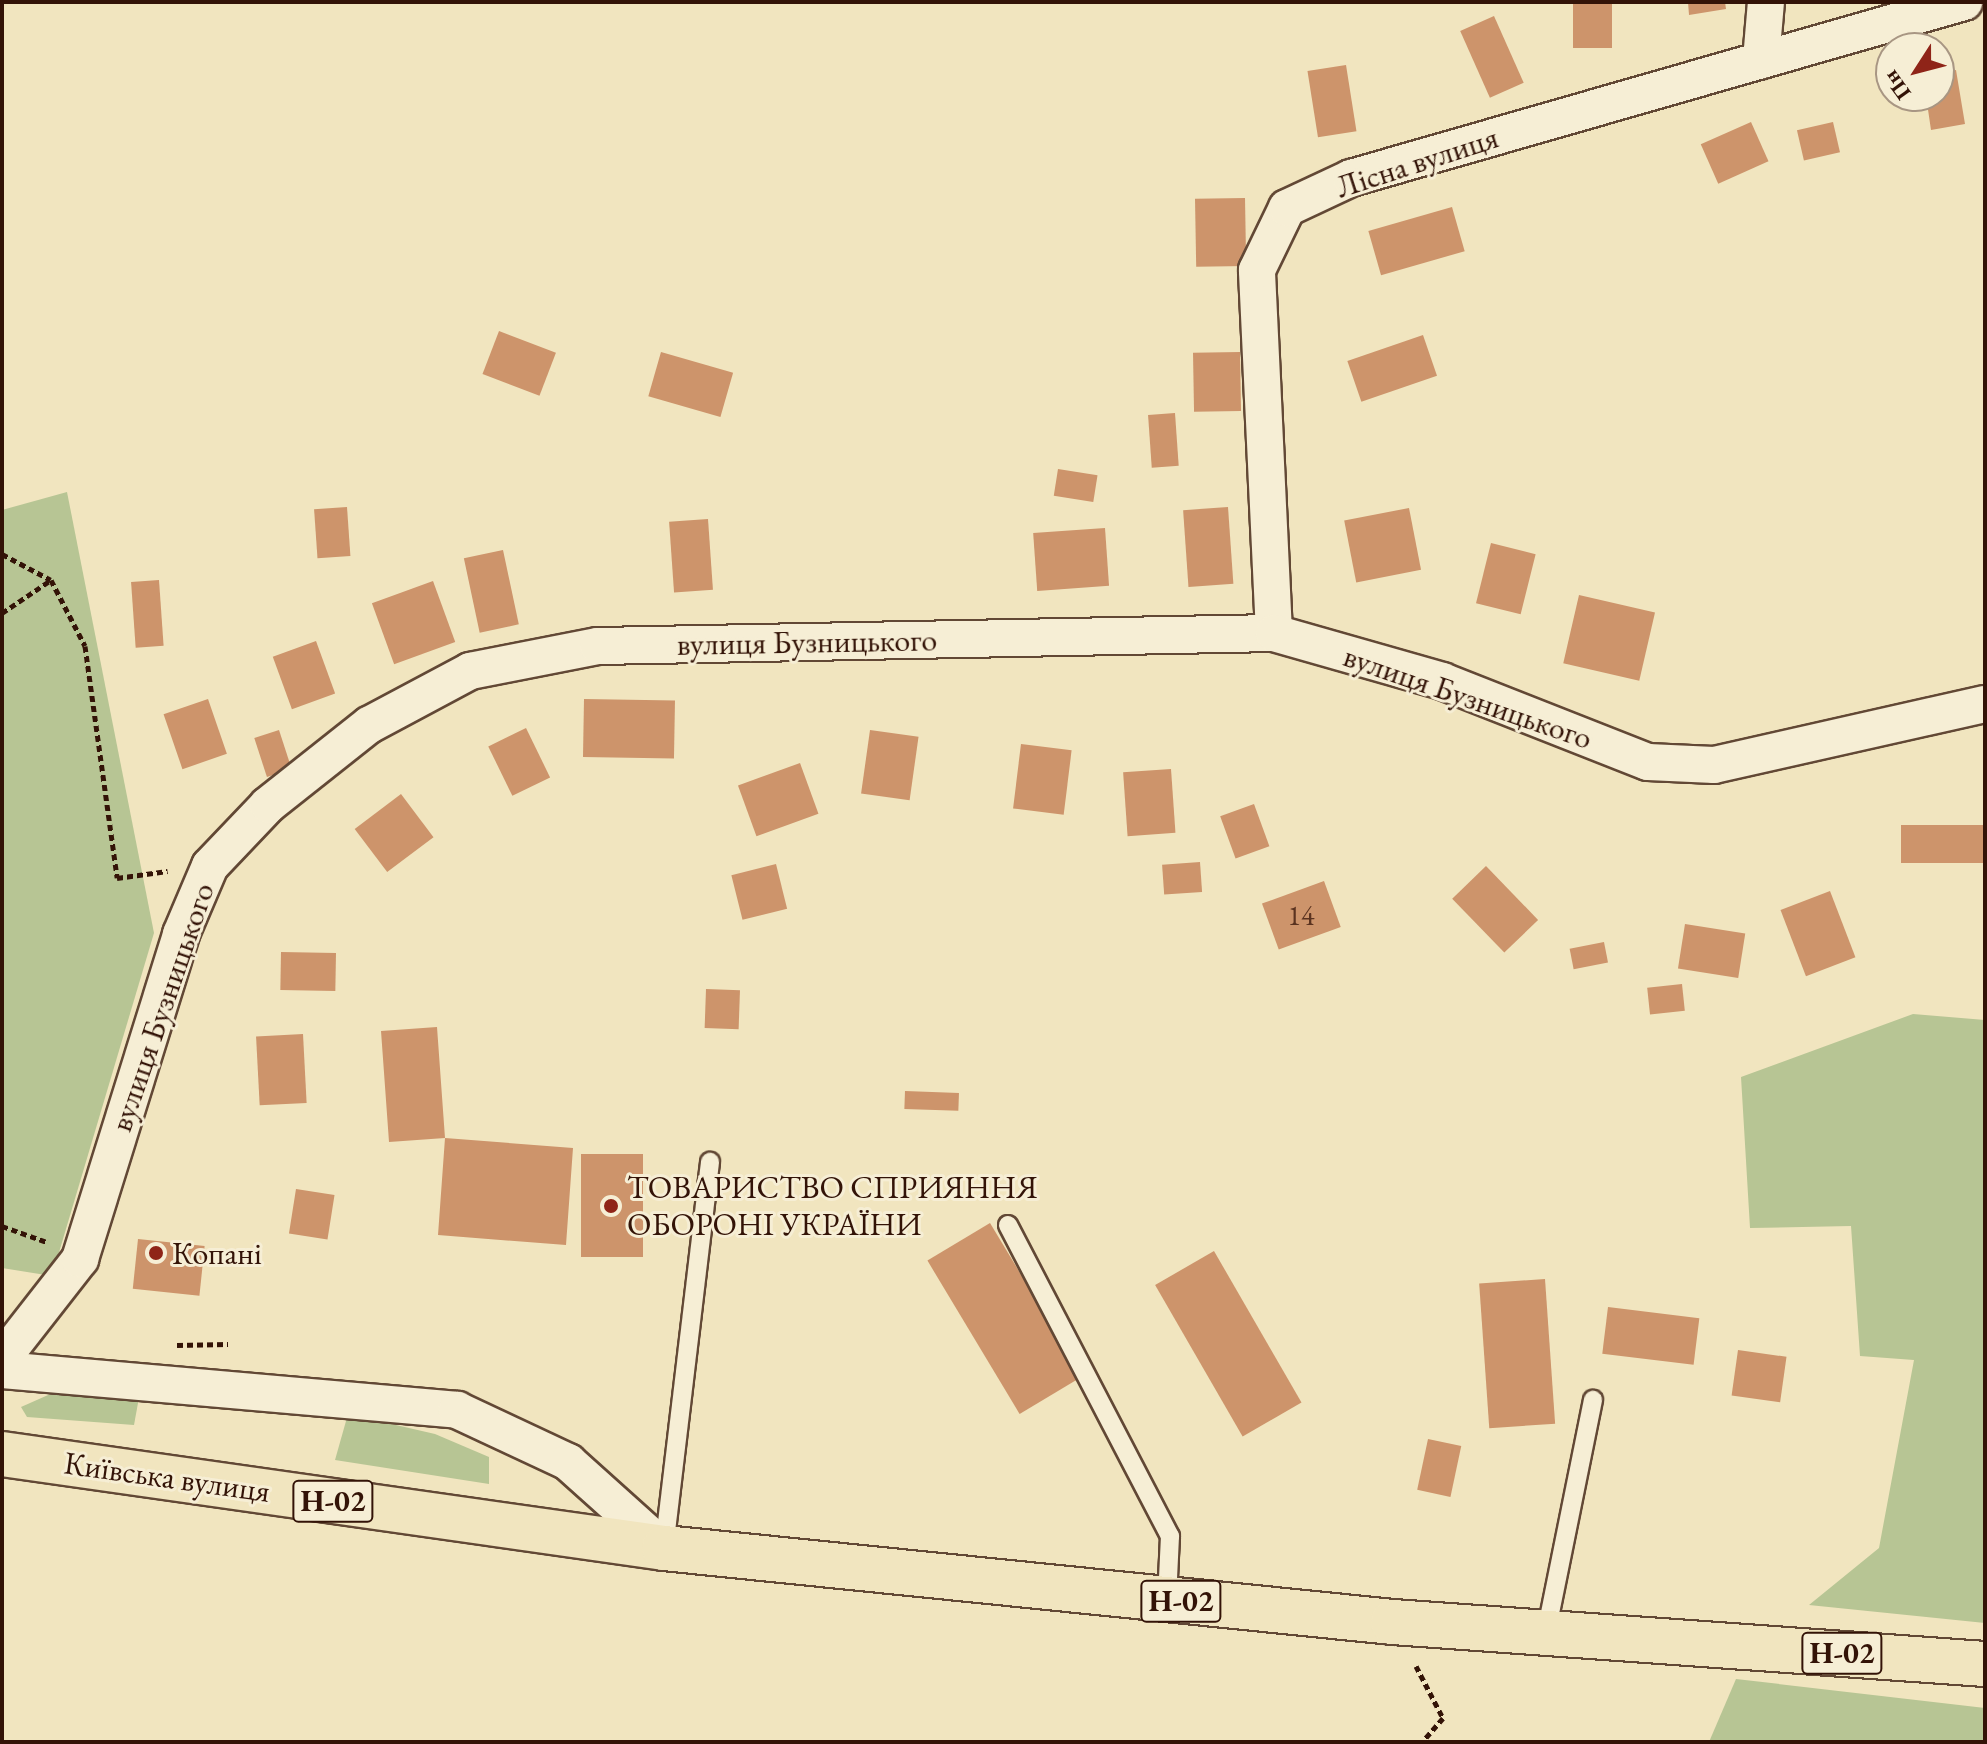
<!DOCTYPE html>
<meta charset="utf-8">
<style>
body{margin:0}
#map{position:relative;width:1987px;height:1744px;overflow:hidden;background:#f1e5bf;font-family:"EB Garamond",serif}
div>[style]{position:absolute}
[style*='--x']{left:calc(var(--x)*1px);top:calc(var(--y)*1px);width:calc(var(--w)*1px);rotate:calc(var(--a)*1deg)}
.green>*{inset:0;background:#b7c594}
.building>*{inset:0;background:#cd946b;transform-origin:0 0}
.path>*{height:5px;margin-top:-2.5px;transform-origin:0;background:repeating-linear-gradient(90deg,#331307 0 6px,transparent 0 10px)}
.roads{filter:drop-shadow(2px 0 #624835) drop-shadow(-2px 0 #624835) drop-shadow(0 2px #624835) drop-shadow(0 -2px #624835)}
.service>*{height:18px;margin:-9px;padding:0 9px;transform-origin:9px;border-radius:9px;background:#f6eed5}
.minor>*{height:36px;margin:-18px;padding:0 18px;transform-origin:18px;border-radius:18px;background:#f6eed5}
.primary>*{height:44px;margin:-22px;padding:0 22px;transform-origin:22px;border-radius:22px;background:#f1e5bf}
.dots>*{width:22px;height:22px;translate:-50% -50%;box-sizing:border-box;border:4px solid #f6eed5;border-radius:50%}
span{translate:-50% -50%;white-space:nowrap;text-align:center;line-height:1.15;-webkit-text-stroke:6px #f6eed5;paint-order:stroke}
.number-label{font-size:28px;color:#5a3320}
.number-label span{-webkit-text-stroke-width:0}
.shield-label span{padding:2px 6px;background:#f6eed5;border:2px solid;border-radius:6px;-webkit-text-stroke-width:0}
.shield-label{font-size:30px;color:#331307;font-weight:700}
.street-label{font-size:32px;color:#331307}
.poi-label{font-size:32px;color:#331307}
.left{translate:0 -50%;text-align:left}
.frame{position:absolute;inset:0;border:4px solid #331307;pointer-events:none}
.north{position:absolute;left:1875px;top:32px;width:80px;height:80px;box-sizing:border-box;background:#f6eed5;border:2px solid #a89683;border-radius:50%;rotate:234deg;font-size:22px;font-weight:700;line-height:32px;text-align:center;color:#331307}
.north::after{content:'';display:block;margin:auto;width:28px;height:36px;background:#8f2418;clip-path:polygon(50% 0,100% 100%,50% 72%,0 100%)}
</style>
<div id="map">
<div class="green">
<i style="clip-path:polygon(67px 492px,154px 933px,52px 1276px,2px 1268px,2px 510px)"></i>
<i style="clip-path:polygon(1913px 1014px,1985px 1020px,1985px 1623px,1809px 1605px,1879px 1548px,1914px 1360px,1860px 1356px,1851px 1226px,1750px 1228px,1741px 1077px)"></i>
<i style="clip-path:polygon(144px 1370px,134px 1425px,27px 1417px,21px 1407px,64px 1388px)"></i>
<i style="clip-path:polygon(348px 1414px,435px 1434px,489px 1457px,489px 1484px,335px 1460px)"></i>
<i style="clip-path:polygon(1736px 1679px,1985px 1708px,1985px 1742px,1709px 1742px)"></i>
</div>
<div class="building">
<i style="left:1573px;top:2px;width:39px;height:46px"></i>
<i style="clip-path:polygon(1688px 2px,1725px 2px,1726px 9px,1689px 15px)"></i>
<i style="left:1494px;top:16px;width:73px;height:37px;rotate:66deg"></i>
<i style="left:1346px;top:65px;width:67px;height:39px;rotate:81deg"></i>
<i style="clip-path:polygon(1956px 70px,1965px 124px,1931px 130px,1926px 96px,1939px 96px,1939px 73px)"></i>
<i style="left:1751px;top:122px;width:43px;height:55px;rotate:66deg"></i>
<i style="left:1833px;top:122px;width:31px;height:37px;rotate:77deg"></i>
<i style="left:1245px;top:198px;width:68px;height:50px;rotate:89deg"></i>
<i style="left:1452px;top:207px;width:46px;height:87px;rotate:74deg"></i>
<i style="left:499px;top:331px;width:61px;height:46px;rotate:21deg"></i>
<i style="left:1423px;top:335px;width:43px;height:80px;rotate:71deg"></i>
<i style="left:661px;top:352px;width:75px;height:46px;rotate:16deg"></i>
<i style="left:1240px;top:352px;width:59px;height:47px;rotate:89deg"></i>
<i style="left:1175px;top:413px;width:53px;height:27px;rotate:86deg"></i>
<i style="left:1058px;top:469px;width:40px;height:27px;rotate:9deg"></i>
<i style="left:347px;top:507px;width:49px;height:33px;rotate:86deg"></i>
<i style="left:1228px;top:507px;width:77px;height:45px;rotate:86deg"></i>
<i style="left:1409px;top:508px;width:63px;height:66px;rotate:79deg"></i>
<i style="left:708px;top:519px;width:71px;height:39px;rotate:86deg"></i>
<i style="left:1105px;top:528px;width:58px;height:72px;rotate:86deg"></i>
<i style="left:1491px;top:543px;width:46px;height:62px;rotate:14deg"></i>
<i style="left:503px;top:550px;width:76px;height:40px;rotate:78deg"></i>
<i style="left:159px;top:580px;width:66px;height:28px;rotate:86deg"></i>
<i style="left:433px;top:581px;width:65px;height:65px;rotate:70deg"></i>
<i style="left:1579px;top:595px;width:78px;height:70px;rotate:13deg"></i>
<i style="left:316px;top:641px;width:56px;height:46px;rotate:70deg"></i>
<i style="left:208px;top:699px;width:58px;height:47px;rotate:71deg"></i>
<i style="left:584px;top:699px;width:91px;height:58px;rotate:1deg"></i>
<i style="left:526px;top:728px;width:55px;height:42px;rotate:64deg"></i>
<i style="left:279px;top:730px;width:41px;height:26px;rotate:72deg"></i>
<i style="left:870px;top:730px;width:49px;height:64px;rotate:8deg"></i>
<i style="left:1021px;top:744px;width:51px;height:65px;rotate:7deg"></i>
<i style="left:800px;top:763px;width:54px;height:66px;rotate:70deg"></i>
<i style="left:1171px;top:769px;width:64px;height:48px;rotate:86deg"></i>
<i style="left:401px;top:794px;width:54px;height:58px;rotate:53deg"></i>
<i style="left:1254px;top:804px;width:45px;height:36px;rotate:70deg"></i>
<i style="left:1985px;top:825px;width:38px;height:84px;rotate:90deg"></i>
<i style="left:1200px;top:862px;width:30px;height:38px;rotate:86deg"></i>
<i style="left:776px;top:864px;width:46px;height:46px;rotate:76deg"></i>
<i style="left:1486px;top:866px;width:75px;height:47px;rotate:46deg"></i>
<i style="left:1324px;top:881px;width:49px;height:66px;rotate:70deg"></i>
<i style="left:1830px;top:891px;width:71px;height:53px;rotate:69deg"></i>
<i style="left:1685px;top:924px;width:61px;height:45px;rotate:9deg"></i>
<i style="left:1604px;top:942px;width:21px;height:35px;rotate:79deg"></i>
<i style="left:281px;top:952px;width:55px;height:38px;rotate:1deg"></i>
<i style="left:1682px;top:984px;width:27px;height:35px;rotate:84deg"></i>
<i style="left:706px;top:989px;width:34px;height:39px;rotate:2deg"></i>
<i style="clip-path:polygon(437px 1027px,445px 1138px,573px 1148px,566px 1245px,438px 1235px,445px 1138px,389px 1142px,381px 1031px)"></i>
<i style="left:303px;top:1034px;width:69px;height:47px;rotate:87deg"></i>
<i style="left:905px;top:1091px;width:54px;height:18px;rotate:2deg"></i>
<i style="left:581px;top:1154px;width:62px;height:103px"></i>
<i style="left:296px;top:1189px;width:39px;height:45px;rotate:9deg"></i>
<i style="left:990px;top:1223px;width:179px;height:73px;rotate:59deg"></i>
<i style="left:138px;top:1239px;width:67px;height:50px;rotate:6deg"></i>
<i style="left:1214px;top:1251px;width:175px;height:68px;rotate:60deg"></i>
<i style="left:1545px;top:1279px;width:145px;height:66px;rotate:86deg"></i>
<i style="left:1608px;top:1307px;width:92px;height:47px;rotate:7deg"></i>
<i style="left:1738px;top:1350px;width:49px;height:46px;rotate:8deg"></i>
<i style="left:1428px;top:1439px;width:34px;height:52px;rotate:12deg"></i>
</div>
<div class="path">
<i style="--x:2;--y:554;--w:55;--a:28"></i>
<i style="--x:2;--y:613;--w:59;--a:-34"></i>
<i style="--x:51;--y:580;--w:74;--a:62.7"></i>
<i style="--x:85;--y:646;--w:234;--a:82.1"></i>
<i style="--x:117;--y:878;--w:51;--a:-7.8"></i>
<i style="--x:2;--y:1226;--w:48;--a:19.6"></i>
<i style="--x:177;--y:1345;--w:51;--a:-1.1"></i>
<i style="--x:1416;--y:1666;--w:59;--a:62.6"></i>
<i style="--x:1443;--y:1718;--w:32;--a:131"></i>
</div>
<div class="roads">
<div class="service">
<i style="--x:1008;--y:1225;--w:351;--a:62.5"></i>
<i style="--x:1170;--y:1536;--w:63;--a:92.7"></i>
<i style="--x:664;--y:1548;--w:389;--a:-83.2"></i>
<i style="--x:1546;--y:1633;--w:238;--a:-78.6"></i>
</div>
<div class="minor">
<i style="--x:1761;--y:60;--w:58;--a:-85.1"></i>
<i style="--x:1274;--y:633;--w:363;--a:-92.7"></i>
<i style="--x:1257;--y:270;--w:69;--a:-64.2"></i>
<i style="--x:1287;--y:208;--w:71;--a:-25.1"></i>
<i style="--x:1351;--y:178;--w:638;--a:-16.02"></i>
<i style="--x:2;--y:1359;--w:127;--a:-52"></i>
<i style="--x:80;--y:1259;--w:340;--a:-72.7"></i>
<i style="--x:181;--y:934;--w:74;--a:-66.9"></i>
<i style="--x:210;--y:866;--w:84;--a:-46.4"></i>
<i style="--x:268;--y:805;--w:129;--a:-38.4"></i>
<i style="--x:369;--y:725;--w:115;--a:-28.1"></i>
<i style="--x:470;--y:671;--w:130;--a:-11.1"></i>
<i style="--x:598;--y:646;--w:676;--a:-1.1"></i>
<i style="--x:1274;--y:633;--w:175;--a:15.9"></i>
<i style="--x:1442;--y:681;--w:221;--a:21.5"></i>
<i style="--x:1648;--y:762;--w:66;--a:2.6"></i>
<i style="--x:1714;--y:765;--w:278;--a:-12.7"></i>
<i style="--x:2;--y:1370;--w:457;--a:5"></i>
<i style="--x:457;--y:1410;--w:123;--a:25.1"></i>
<i style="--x:568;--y:1462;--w:129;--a:41.9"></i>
</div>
<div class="primary">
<i style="--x:2;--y:1454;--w:669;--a:8.08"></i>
<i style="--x:664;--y:1548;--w:733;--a:5.8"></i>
<i style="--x:1393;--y:1622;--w:593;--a:4.06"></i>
</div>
</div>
<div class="dots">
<i style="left:611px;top:1206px;background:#8f2418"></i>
<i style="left:156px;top:1253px;background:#8f2418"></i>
</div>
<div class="number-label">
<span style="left:1301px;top:915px">14</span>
</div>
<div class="shield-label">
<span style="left:333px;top:1501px">Н-02</span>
<span style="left:1181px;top:1601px">Н-02</span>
<span style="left:1842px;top:1653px">Н-02</span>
</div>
<div class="street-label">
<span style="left:1417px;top:162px;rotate:-18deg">Лісна вулиця</span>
<span style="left:807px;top:642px;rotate:-1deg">вулиця Бузницького</span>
<span style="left:1468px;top:697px;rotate:19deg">вулиця Бузницького</span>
<span style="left:162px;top:1007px;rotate:-71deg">вулиця Бузницького</span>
<span style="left:167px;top:1477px;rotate:8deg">Київська вулиця</span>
</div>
<div class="poi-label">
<span class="left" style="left:627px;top:1206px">ТОВАРИСТВО СПРИЯННЯ<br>ОБОРОНІ УКРАЇНИ</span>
<span class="left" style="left:172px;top:1253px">Копані</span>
</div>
<div class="frame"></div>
<div class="north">Пн</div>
</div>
